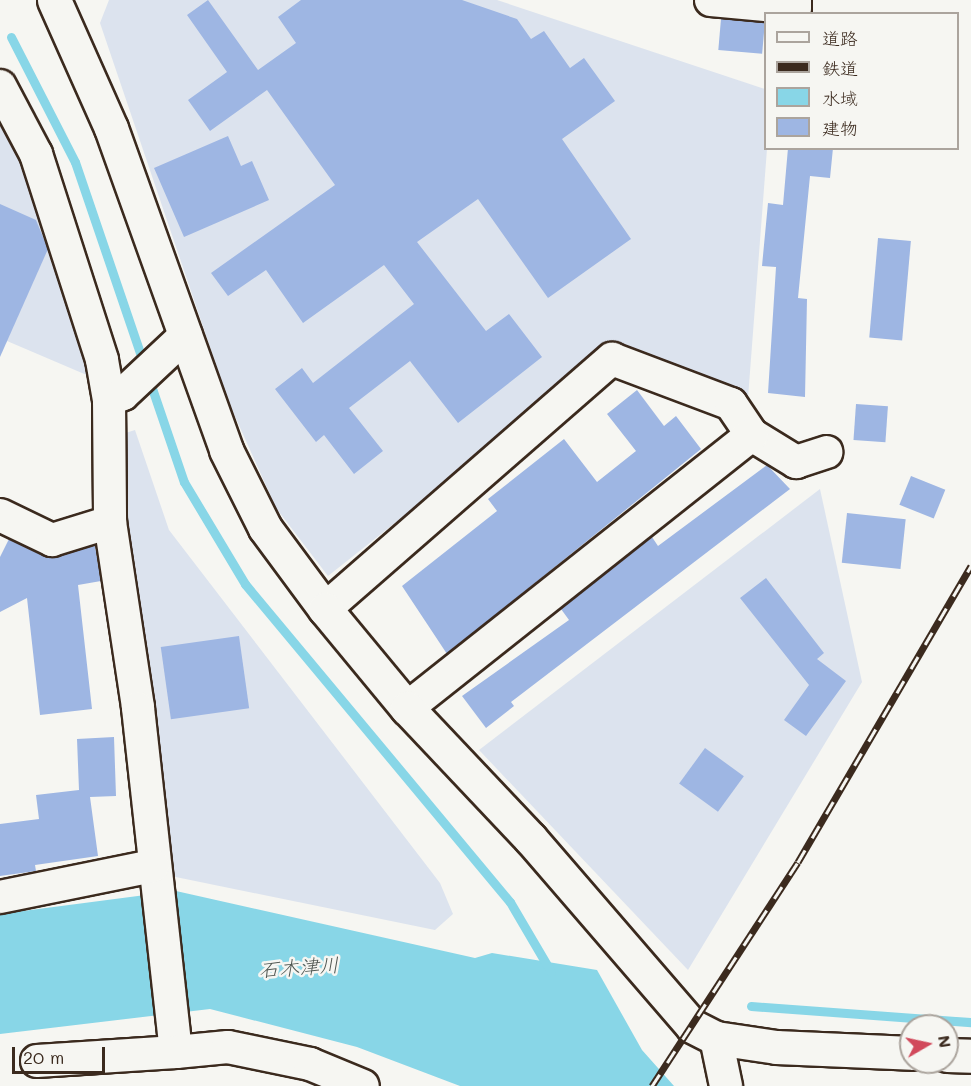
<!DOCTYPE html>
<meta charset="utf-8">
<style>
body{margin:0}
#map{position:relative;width:971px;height:1086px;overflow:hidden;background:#f6f6f2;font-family:Mali,"Klee One",sans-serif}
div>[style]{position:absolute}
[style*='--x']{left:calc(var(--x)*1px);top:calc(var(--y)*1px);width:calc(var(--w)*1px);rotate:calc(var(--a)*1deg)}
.built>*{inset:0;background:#dce3ee}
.water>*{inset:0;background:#88d6e7}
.stream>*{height:9px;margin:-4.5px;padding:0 4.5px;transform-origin:4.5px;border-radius:4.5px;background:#88d6e7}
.building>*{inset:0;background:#9eb6e3;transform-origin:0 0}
.roads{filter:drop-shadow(2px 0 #3b2a1e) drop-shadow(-2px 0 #3b2a1e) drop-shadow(0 2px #3b2a1e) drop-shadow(0 -2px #3b2a1e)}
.street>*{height:32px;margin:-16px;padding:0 16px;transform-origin:16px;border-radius:16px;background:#f6f6f2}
.secondary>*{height:33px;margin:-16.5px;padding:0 16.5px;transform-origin:16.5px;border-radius:16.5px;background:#f6f6f2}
.rail>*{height:7px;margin-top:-3.5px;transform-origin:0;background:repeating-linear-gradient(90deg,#f6f6f2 0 14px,#3b2a1e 0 28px);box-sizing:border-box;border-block:2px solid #3b2a1e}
span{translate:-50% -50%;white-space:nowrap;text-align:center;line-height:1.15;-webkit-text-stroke:5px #f6f6f2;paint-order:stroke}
.water-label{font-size:20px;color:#4e5550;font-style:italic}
.legend{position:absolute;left:764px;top:12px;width:195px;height:138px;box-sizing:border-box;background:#f6f6f2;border:2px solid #aba49d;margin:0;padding:8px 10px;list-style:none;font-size:18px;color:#3b2a1e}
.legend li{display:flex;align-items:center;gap:12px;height:30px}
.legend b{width:30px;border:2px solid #aba49d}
.north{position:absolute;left:899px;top:1014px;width:60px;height:60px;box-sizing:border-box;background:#f6f6f2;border:2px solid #aba49d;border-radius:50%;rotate:81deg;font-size:16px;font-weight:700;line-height:24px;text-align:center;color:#3b2a1e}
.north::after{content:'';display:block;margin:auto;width:21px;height:27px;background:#d1495b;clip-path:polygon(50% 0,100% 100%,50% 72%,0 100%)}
.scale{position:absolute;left:12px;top:1047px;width:93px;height:27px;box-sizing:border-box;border:3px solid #3b2a1e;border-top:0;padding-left:8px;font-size:18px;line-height:21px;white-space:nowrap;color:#3b2a1e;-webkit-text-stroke:4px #f6f6f2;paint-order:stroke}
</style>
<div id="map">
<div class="built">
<i style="clip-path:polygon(109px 0,497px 0,765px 89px,767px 149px,748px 398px,622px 343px,328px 576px,276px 508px,229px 403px,100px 23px)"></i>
<i style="clip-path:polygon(0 96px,96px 379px,0 338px)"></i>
<i style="clip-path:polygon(135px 430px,169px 530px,440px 883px,453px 914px,435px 930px,166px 875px,120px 511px,116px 436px)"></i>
<i style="clip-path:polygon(820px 489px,862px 682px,688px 970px,479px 750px)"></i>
</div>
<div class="water">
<i style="clip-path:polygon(176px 891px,475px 958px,492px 953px,597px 970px,642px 1050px,674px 1086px,460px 1086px,357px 1047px,210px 1009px,0 1034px,0 914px)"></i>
</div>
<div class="stream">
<i style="--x:11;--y:37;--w:140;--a:62.9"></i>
<i style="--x:75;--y:162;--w:338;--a:71.2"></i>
<i style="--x:184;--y:482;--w:119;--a:59.1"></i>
<i style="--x:245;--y:584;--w:414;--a:50.2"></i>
<i style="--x:510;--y:902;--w:81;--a:59.6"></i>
<i style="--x:751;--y:1006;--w:221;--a:4.2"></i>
</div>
<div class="building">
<i style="clip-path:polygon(208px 0,258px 70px,296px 43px,278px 17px,301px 0,462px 0,517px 19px,531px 39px,544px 31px,570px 68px,584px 58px,615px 101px,562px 139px,631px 239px,548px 298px,478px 199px,417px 242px,486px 331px,509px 314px,542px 357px,458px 423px,410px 361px,349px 408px,383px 451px,354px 474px,324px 435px,316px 442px,275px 389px,302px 368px,313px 383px,414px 304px,384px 265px,303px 323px,266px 270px,228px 296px,211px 273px,335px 185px,267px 90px,210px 131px,188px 100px,227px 72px,187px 15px)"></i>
<i style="left:721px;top:19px;width:44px;height:31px;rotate:5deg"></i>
<i style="clip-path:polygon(228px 136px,241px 166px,252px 161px,269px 200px,184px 237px,154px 168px)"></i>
<i style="clip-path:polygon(788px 148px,833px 148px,830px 178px,810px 176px,798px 298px,807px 299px,805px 397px,768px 393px,776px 267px,762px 266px,768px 203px,783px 205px)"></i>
<i style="clip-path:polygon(0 204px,36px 220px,48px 249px,0 357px)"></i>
<i style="left:878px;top:238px;width:33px;height:100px;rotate:5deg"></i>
<i style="clip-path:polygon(637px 390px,664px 426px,676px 416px,701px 449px,447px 654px,402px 586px,497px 511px,488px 499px,564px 439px,597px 482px,636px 451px,607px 414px)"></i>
<i style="left:856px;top:404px;width:32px;height:36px;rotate:4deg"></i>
<i style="clip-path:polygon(767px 465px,790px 489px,511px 702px,514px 706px,486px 728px,462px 696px,569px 620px,561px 609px,652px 537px,658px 546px)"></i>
<i style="left:911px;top:476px;width:37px;height:31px;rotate:22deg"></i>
<i style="left:847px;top:513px;width:59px;height:50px;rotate:6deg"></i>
<i style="clip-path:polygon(9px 539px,45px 556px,95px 546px,101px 581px,78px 585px,92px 709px,40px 715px,27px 598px,0 612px,0 557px)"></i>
<i style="clip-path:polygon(766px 578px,824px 653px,817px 659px,846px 681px,806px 736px,784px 720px,809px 685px,740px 598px)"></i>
<i style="left:239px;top:636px;width:73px;height:79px;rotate:82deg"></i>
<i style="clip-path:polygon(114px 737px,116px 796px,90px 797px,98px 856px,35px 865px,36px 871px,0 876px,0 824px,39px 819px,36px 795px,79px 790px,77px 739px)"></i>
<i style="left:705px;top:748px;width:48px;height:44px;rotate:36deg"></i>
</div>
<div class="roads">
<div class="street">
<i style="--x:711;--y:0;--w:84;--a:5.4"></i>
<i style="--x:795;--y:8;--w:8;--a:-90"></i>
<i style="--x:0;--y:86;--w:77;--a:62.1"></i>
<i style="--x:36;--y:154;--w:216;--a:72.2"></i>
<i style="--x:102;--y:360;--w:41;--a:80.1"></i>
<i style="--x:109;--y:400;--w:122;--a:89.5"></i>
<i style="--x:110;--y:522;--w:188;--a:81.4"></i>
<i style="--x:138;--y:708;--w:346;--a:83.7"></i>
<i style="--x:176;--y:1052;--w:52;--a:-5.5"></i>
<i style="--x:228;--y:1047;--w:84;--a:11.7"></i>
<i style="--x:310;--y:1064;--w:57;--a:22.5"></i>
<i style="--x:109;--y:400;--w:15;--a:-23"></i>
<i style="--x:123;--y:394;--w:86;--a:-43.1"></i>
<i style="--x:0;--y:515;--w:58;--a:25.7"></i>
<i style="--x:52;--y:540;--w:61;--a:-17.2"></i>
<i style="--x:325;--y:609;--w:381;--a:-41.1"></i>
<i style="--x:612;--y:359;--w:127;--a:20.7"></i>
<i style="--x:731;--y:404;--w:37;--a:56"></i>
<i style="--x:752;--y:435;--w:52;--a:31.5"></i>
<i style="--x:796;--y:462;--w:32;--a:-18"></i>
<i style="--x:407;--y:708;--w:440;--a:-38.4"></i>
<i style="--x:0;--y:897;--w:156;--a:-11.5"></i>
<i style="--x:716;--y:1038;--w:49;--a:78.2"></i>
<i style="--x:37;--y:1061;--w:139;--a:-3.7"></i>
</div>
<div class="secondary">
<i style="--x:54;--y:0;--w:140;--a:66"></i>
<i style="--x:111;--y:128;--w:342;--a:70.3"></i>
<i style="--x:226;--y:450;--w:87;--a:63.4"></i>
<i style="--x:265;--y:528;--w:101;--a:53.5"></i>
<i style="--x:325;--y:609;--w:129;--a:50.4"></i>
<i style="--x:407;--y:708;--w:179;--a:46.6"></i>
<i style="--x:530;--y:838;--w:248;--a:49.2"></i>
<i style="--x:692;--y:1026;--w:27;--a:27"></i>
<i style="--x:716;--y:1038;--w:61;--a:8.5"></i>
<i style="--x:776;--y:1047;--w:135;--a:2.5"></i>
<i style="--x:947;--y:1055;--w:24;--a:2"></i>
</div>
</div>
<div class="rail">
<i style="--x:652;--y:1086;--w:267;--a:-56.9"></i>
<i style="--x:798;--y:862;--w:343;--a:-59.7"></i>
</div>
<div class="water-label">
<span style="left:299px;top:967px;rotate:-4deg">石木津川</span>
</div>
<ul class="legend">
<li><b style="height:8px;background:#f6f6f2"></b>道路</li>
<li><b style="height:8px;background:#3b2a1e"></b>鉄道</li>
<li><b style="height:16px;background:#88d6e7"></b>水域</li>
<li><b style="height:16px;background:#9eb6e3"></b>建物</li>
</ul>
<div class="north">N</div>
<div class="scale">20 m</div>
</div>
